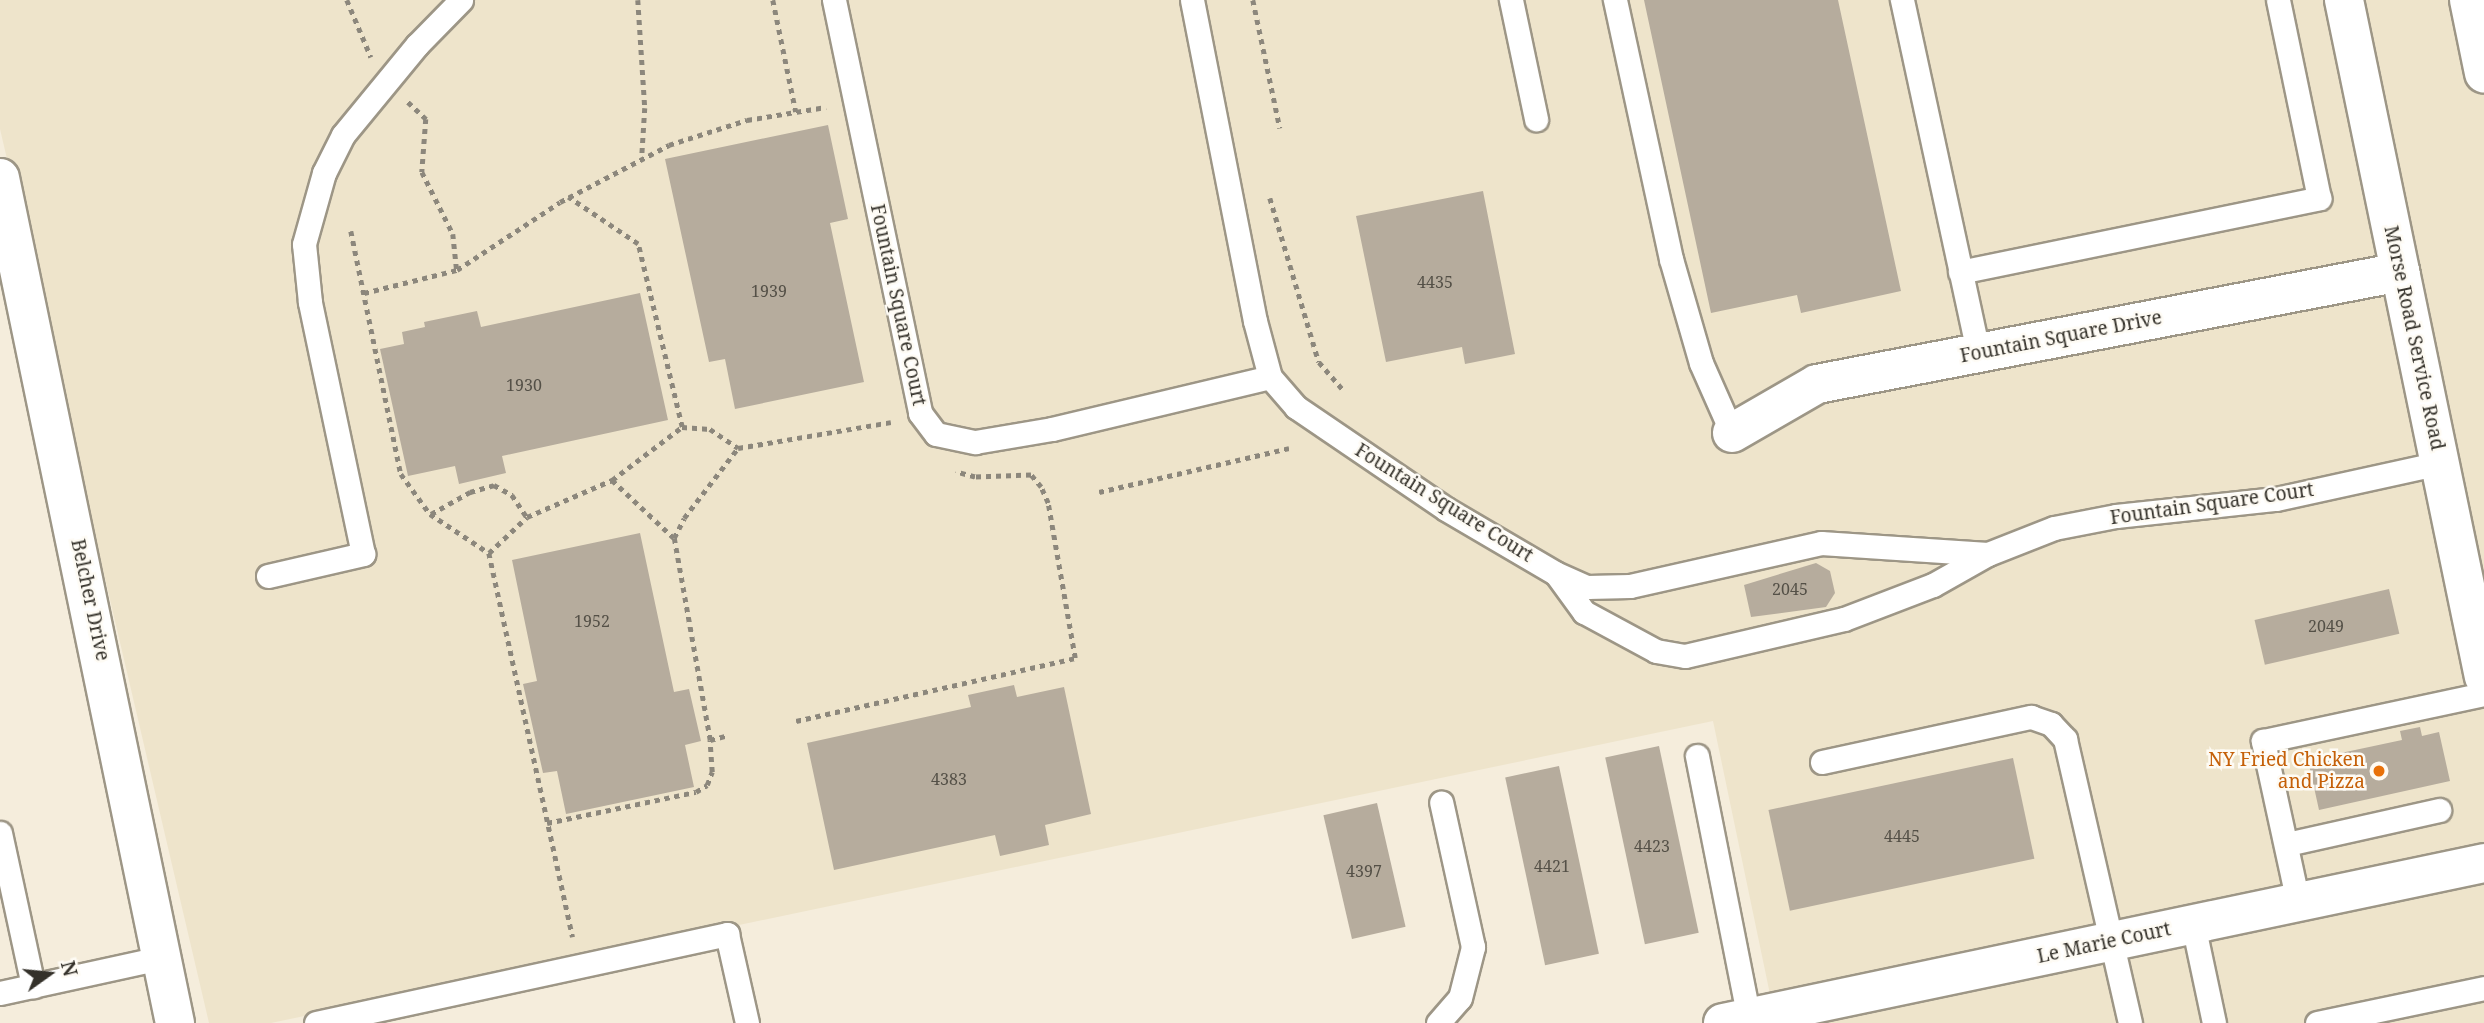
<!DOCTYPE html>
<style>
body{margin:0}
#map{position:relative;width:2484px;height:1023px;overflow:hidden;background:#f5eddc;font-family:"Noto Serif",serif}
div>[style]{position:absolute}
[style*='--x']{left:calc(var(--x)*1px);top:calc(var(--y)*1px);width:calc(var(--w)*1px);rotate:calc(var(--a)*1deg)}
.built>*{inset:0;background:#eee4cb}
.building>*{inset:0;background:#b6ac9d;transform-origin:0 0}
.path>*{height:4.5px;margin-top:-2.25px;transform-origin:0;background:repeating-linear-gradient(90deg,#8c877c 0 5px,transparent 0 10px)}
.roads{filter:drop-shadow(2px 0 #9d9686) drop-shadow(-2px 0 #9d9686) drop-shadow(0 2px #9d9686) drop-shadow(0 -2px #9d9686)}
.service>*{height:23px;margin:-11.5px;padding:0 11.5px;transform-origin:11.5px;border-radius:11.5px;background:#fff}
.minor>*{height:38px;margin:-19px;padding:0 19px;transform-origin:19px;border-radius:19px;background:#fff}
.primary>*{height:38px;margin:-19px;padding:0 19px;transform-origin:19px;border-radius:19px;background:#fff}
.dots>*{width:19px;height:19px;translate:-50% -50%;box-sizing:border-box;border:4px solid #fefbf4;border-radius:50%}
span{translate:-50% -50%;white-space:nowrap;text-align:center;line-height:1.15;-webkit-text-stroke:5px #fefbf4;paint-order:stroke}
.number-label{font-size:16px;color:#545047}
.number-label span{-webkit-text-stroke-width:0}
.street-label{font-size:19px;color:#34312a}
.food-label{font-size:19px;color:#c56008}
.right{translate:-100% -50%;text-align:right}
.north{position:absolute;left:14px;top:939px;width:70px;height:70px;-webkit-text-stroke:5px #fefbf4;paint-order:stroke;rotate:75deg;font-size:19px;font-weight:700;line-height:28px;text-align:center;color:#34312a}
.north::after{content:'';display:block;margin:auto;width:24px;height:32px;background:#34312a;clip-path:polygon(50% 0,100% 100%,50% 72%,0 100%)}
</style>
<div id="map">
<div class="built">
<i style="clip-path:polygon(0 0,2484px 0,2484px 1023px,1776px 1023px,1713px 721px,271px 1023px,209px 1023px,0 129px)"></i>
</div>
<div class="building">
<i style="clip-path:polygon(1644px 0,1838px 0,1901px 291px,1801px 313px,1797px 295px,1711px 313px)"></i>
<i style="clip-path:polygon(828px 125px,848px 219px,830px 223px,864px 382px,735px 409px,725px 359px,709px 362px,665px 159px)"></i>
<i style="clip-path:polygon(1483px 191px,1515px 354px,1465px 364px,1462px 347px,1386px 362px,1356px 216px)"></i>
<i style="clip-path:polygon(640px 293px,668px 420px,502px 456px,506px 473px,459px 484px,455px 466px,408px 476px,380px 349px,404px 344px,402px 332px,425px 327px,424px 322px,477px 311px,481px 327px)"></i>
<i style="clip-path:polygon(640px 533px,674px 692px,689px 689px,701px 741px,685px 745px,694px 787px,566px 814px,557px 771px,543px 773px,523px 684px,537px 681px,512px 560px)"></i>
<i style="clip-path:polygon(1816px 563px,1830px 571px,1835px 593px,1826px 607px,1751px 617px,1744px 585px)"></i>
<i style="left:2389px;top:589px;width:46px;height:138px;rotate:77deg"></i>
<i style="clip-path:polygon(1014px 685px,1017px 697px,1064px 687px,1091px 814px,1045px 825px,1049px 845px,1000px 856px,995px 835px,834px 870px,807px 743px,971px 707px,968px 695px)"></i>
<i style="clip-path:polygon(2420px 727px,2422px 736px,2439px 732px,2450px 781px,2319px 810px,2308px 760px,2402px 740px,2400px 731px)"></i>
<i style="left:1659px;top:746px;width:191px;height:55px;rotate:78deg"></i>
<i style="left:2013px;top:758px;width:103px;height:250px;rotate:78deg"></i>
<i style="left:1559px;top:766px;width:192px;height:55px;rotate:78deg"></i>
<i style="left:1377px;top:803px;width:127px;height:55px;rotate:77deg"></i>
</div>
<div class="path">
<i style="--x:347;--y:0;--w:62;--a:67.2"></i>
<i style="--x:638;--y:0;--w:108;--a:86.3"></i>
<i style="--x:645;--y:108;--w:48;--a:93.6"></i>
<i style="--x:773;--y:0;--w:114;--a:78.4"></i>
<i style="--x:1253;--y:0;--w:131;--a:78.1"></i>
<i style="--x:408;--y:102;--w:25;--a:43"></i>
<i style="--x:426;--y:119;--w:53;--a:94.3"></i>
<i style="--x:422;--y:172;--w:69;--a:63.4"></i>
<i style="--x:453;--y:234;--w:36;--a:84"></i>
<i style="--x:1270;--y:198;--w:171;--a:73.4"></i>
<i style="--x:1319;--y:362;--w:38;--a:49"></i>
<i style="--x:351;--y:231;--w:248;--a:78.4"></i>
<i style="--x:401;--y:474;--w:49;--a:54.1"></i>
<i style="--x:430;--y:514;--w:71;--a:33.5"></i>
<i style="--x:489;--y:553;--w:393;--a:77.7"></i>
<i style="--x:364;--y:293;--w:96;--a:-13.9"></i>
<i style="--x:457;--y:270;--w:123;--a:-33.4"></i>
<i style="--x:560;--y:202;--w:123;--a:-27.6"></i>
<i style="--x:669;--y:145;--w:82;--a:-17.8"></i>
<i style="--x:747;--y:120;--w:80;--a:-9.3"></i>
<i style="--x:682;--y:427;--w:28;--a:4"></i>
<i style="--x:710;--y:429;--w:34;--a:34"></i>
<i style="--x:612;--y:480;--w:85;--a:43.1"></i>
<i style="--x:1099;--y:492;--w:195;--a:-13"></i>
<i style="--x:431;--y:514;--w:45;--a:-29.4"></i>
<i style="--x:470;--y:492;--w:25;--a:-16"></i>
<i style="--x:494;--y:485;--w:21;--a:29"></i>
<i style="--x:512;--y:495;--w:27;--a:56"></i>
<i style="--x:527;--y:517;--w:93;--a:-23.5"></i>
<i style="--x:612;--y:480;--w:88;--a:-37.1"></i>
<i style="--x:682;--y:427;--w:188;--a:-103.5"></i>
<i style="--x:638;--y:244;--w:84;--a:-146.1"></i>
<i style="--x:489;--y:553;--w:52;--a:-43.5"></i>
<i style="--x:796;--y:721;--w:286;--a:-12.7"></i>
<i style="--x:1075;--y:658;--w:157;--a:-99.9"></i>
<i style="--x:1048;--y:503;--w:17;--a:-114"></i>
<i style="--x:1041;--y:487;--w:16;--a:-130"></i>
<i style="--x:1031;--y:475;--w:56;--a:178"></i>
<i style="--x:975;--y:477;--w:20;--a:-165"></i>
<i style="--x:710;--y:740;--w:16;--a:-15"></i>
<i style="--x:547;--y:823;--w:152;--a:-11.8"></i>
<i style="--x:696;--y:792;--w:13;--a:-32"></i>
<i style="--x:707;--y:785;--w:14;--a:-69"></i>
<i style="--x:712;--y:772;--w:32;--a:-94"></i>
<i style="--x:710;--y:740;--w:205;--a:-100.1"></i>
<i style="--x:674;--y:538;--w:22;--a:-63"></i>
<i style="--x:684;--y:518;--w:88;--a:-52.4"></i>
<i style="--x:738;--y:448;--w:155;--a:-9.6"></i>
</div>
<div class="roads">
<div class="service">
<i style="--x:834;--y:0;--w:422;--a:78.2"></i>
<i style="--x:920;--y:413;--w:26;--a:53"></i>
<i style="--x:936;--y:434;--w:40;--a:12"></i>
<i style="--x:975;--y:442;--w:78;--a:-9.6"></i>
<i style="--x:1052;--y:429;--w:224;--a:-13.4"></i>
<i style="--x:1192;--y:0;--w:327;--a:78.9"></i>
<i style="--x:1255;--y:321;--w:58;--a:75"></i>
<i style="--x:1270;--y:377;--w:40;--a:49"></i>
<i style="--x:1296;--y:407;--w:181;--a:34.2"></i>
<i style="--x:1446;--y:509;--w:126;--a:30.4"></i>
<i style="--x:1555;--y:573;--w:35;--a:24"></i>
<i style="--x:1587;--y:587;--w:43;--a:-1.3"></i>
<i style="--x:1630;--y:586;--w:196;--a:-12.7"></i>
<i style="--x:1821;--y:543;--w:167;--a:3.8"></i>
<i style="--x:1511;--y:0;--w:122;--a:78.1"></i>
<i style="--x:1615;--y:0;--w:265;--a:77.8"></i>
<i style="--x:1671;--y:259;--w:108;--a:73.9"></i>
<i style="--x:1701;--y:363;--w:77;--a:66.1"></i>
<i style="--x:1902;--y:0;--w:361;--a:77.8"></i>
<i style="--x:1960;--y:272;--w:367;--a:-11.6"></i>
<i style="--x:2319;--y:198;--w:202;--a:-101.7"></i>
<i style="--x:1557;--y:575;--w:46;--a:53.9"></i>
<i style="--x:1584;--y:612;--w:82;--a:28.4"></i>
<i style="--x:1656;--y:651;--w:29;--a:10"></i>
<i style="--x:1685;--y:656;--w:163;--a:-13.1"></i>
<i style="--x:1844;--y:619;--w:95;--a:-20.9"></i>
<i style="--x:1933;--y:585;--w:63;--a:-29.4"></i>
<i style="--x:1988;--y:554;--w:71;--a:-21.5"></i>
<i style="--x:2054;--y:528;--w:63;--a:-11"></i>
<i style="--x:2116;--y:516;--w:161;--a:-6.1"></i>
<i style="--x:2276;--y:499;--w:168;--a:-12.4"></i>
<i style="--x:268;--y:576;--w:98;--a:-13"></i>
<i style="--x:363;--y:554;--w:258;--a:-101.9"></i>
<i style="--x:310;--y:302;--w:58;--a:-95.9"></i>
<i style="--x:304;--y:244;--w:74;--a:-74.3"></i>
<i style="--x:324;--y:173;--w:42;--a:-63.4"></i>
<i style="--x:343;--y:135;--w:117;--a:-50.6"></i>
<i style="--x:417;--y:45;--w:63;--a:-45.6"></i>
<i style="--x:1697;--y:756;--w:267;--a:78.8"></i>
<i style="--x:1822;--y:762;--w:214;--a:-12.2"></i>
<i style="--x:2031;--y:717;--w:21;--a:19"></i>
<i style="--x:2051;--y:724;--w:21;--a:47"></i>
<i style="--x:2065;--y:739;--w:291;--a:77.1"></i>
<i style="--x:0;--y:833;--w:157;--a:77.8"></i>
<i style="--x:2287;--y:844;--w:156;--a:-12.6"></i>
<i style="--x:2298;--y:902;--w:165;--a:-102.3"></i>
<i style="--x:2263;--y:741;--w:226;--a:-12"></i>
<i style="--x:2193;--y:924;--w:101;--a:78"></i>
<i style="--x:0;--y:993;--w:164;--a:-12.3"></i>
<i style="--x:316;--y:1023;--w:421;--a:-12.2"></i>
<i style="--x:727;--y:934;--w:91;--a:77.3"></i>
<i style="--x:1438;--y:1023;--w:33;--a:-49"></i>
<i style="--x:1460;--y:998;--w:53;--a:-75.7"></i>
<i style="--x:1473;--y:947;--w:148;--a:-102.4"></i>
<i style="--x:2317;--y:1023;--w:171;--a:-11.8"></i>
</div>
<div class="minor">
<i style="--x:2344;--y:0;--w:691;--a:78.32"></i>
<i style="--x:0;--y:178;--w:863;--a:78.3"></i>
<i style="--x:1732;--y:433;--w:98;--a:-30"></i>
<i style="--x:1817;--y:384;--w:594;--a:-10.87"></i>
<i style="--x:1723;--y:1023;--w:778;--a:-11.87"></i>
</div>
<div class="primary">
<i style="--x:2469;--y:0;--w:75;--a:78.4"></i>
</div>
</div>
<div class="dots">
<i style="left:2379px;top:771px;background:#e8710a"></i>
</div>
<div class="number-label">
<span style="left:1435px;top:282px">4435</span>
<span style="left:769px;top:291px">1939</span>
<span style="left:524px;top:385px">1930</span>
<span style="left:1790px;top:589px">2045</span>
<span style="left:592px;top:621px">1952</span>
<span style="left:2326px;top:626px">2049</span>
<span style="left:949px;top:779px">4383</span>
<span style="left:1902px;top:836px">4445</span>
<span style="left:1652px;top:846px">4423</span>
<span style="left:1552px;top:866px">4421</span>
<span style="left:1364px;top:871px">4397</span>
</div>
<div class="street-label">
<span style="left:898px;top:305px;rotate:78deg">Fountain Square Court</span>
<span style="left:2061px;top:337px;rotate:-11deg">Fountain Square Drive</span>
<span style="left:2414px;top:338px;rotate:78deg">Morse Road Service Road</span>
<span style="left:1444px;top:503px;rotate:32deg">Fountain Square Court</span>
<span style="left:2212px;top:504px;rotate:-8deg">Fountain Square Court</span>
<span style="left:90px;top:600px;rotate:78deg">Belcher Drive</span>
<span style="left:2104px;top:943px;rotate:-12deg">Le Marie Court</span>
</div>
<div class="food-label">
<span class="right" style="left:2365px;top:771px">NY Fried Chicken<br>and Pizza</span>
</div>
<div class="north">N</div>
</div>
